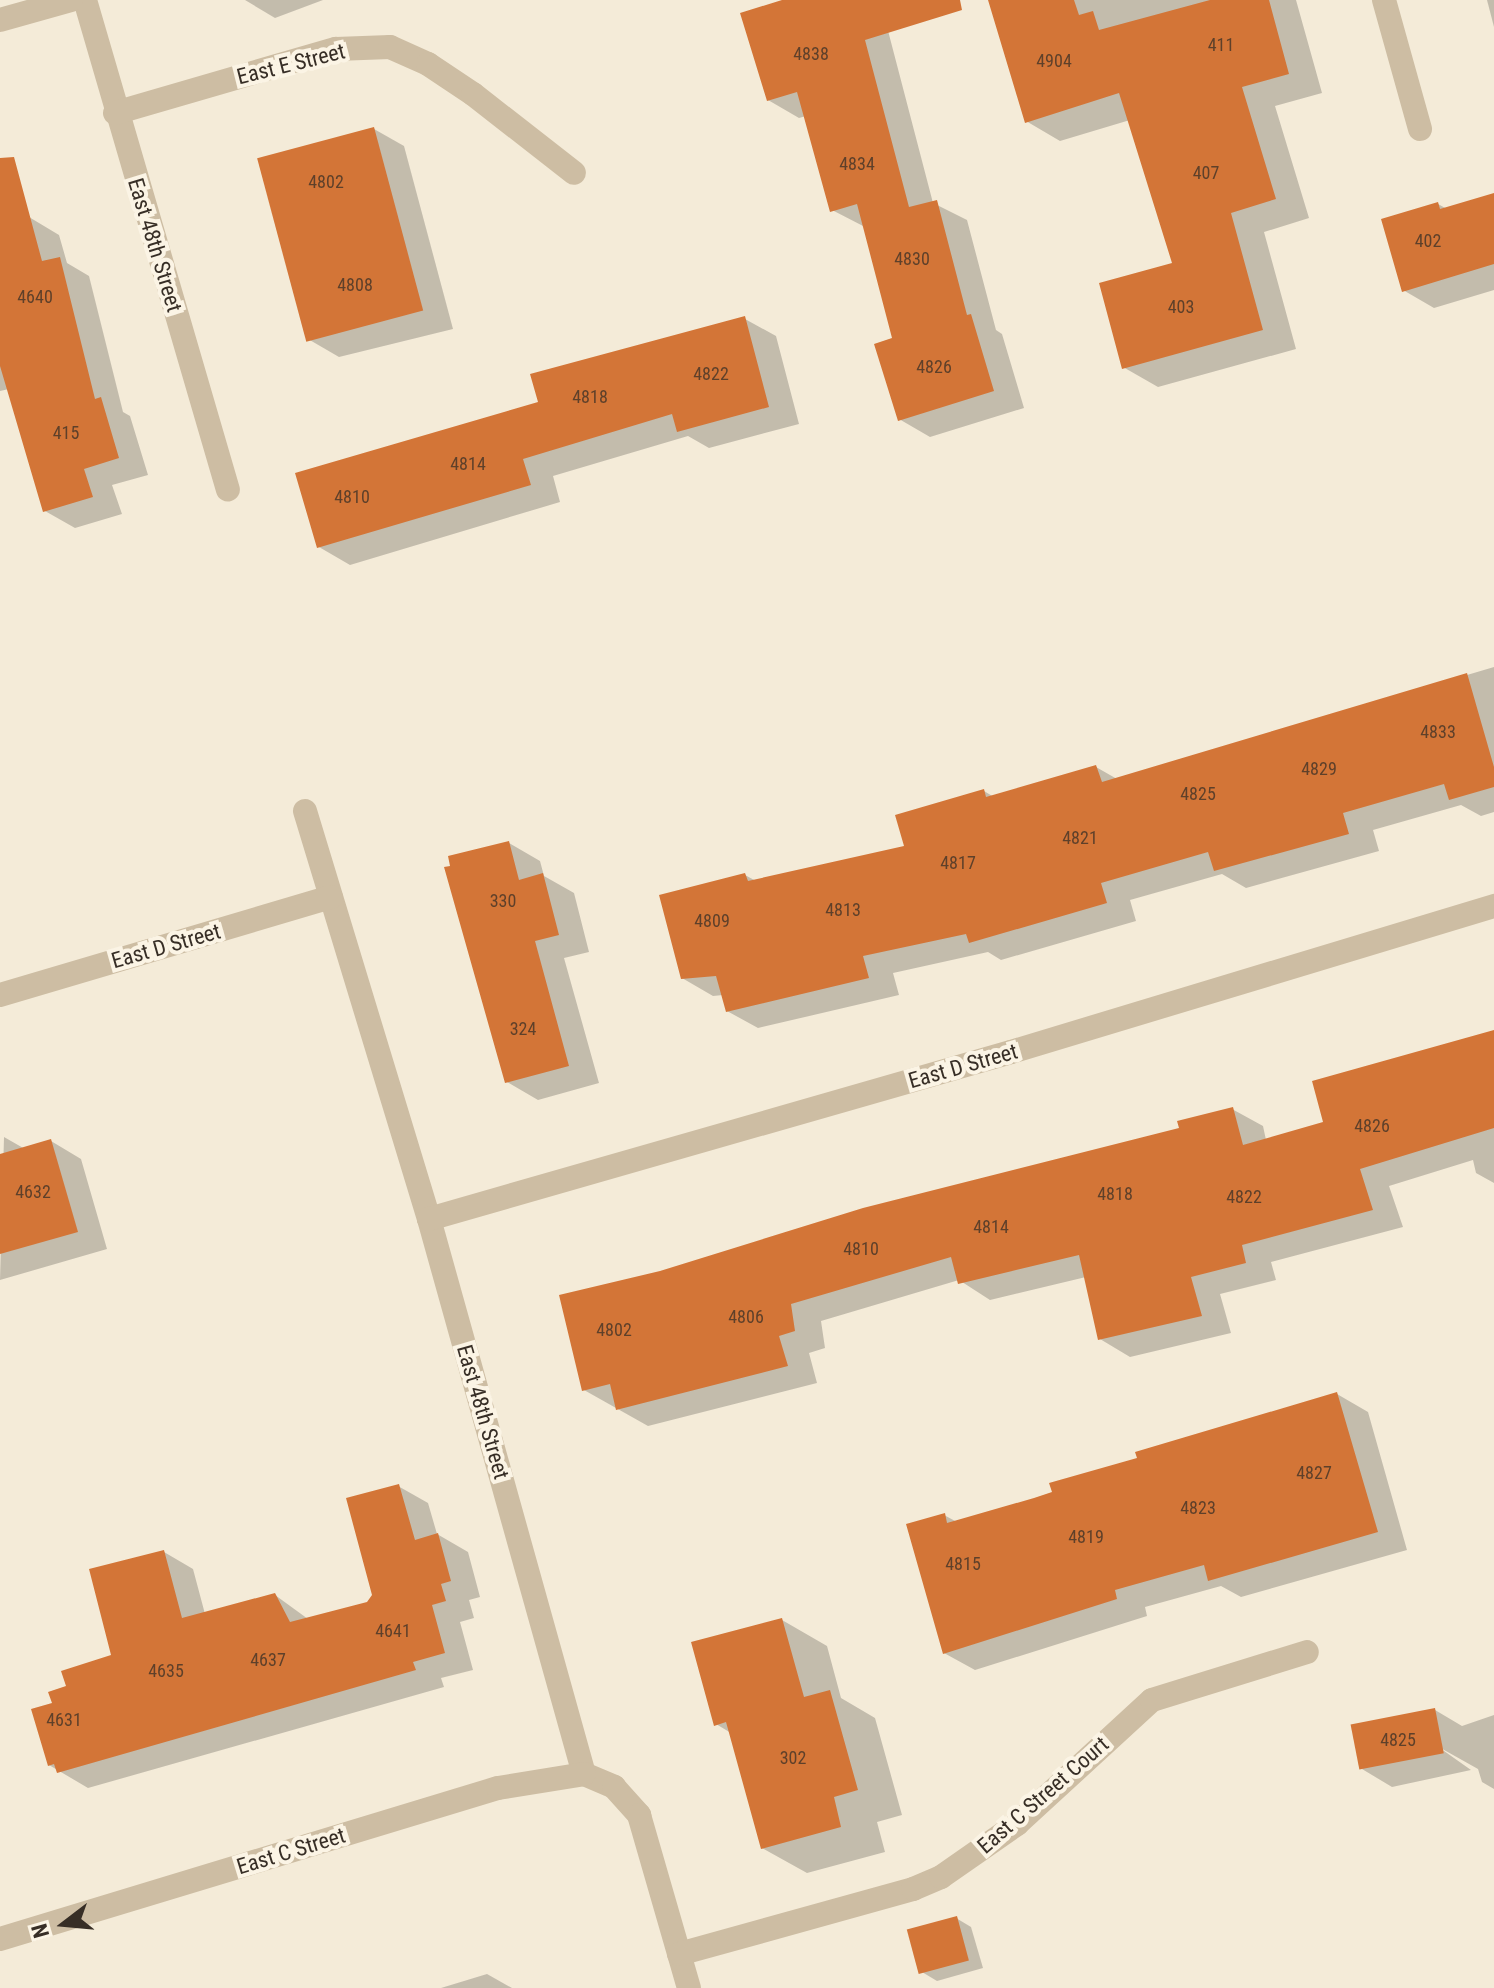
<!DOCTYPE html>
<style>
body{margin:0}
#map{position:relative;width:1494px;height:1988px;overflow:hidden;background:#f4ebd8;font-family:"Roboto Condensed",sans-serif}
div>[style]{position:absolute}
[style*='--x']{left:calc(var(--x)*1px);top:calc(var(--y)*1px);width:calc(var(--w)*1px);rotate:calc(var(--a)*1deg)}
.shadow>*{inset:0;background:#0003}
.building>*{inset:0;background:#d37537;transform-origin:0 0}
.minor>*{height:24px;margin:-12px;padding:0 12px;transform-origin:12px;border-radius:12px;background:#cdbda3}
span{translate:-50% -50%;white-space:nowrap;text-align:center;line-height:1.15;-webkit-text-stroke:8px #fbf4e5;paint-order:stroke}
.number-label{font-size:18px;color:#5e402a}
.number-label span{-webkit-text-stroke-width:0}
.street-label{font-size:22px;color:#372e26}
.north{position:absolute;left:24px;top:1884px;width:80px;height:80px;-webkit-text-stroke:6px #fbf4e5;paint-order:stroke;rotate:254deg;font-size:22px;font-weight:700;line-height:32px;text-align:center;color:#372e26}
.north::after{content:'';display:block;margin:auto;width:28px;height:36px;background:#372e26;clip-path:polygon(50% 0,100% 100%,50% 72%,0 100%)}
</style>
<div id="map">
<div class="shadow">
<i style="clip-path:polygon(245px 0,323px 0,275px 18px)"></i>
<i style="clip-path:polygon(788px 0,880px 0,933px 203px,967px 220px,996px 330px,1002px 334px,1024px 408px,930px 437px,899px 419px,894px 340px,865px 227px,832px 210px,806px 116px,799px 118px,768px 100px)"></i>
<i style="clip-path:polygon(990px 0,1296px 0,1322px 93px,1275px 106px,1309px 218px,1264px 232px,1296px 349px,1158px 387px,1123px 367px,1174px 265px,1130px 120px,1060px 141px,1026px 121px)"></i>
<i style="clip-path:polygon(1487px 0,1494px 0,1494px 27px)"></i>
<i style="clip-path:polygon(374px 129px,404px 146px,453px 329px,339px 357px,308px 339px)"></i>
<i style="clip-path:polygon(1494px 200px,1494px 290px,1434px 308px,1403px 290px,1438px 204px,1447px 209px)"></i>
<i style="clip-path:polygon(29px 217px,59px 235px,67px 263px,89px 276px,123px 412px,130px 416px,148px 475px,112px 485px,122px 514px,75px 528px,45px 511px,9px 389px,0 391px,0 225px)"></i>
<i style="clip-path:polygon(745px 319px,776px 336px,799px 424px,709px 448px,688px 436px,553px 476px,560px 502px,350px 565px,319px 547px,541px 403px)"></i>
<i style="clip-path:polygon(1494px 667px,1494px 812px,1481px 816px,1461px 805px,1373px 830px,1379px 851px,1246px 888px,1222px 874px,1130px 900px,1136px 921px,1001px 960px,988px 952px,893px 973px,899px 995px,758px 1028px,727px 1011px,723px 995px,713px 996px,682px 978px,745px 875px,756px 881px,907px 848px,984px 791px,994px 797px,1096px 767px,1117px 779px)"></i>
<i style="clip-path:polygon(509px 843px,540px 861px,544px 876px,574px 893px,589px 952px,564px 958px,599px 1083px,538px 1100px,507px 1082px)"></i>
<i style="clip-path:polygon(1494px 1032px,1494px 1183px,1476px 1173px,1473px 1160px,1389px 1186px,1403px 1227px,1271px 1262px,1276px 1280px,1220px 1294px,1231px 1333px,1130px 1357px,1100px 1339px,1086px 1277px,990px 1300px,959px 1280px,821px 1321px,825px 1348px,809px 1353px,817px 1383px,648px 1426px,584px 1390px,660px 1273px,1181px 1130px,1232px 1109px,1263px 1126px,1266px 1140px,1325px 1123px)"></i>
<i style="clip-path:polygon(4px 1137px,25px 1149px,51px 1141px,81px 1159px,107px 1249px,0 1280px)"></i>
<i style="clip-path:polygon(1337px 1394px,1368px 1412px,1407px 1550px,1241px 1597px,1221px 1586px,1145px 1607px,1147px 1616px,975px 1670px,944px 1653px,944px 1515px,957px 1522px,1034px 1500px)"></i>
<i style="clip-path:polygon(398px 1486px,428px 1503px,437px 1534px,468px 1552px,480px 1597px,469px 1600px,474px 1618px,460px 1622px,473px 1670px,441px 1678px,444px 1687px,88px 1788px,49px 1765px,55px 1705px,68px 1688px,113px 1656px,164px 1552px,193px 1569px,205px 1614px,275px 1595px,308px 1619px,368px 1604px,374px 1595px)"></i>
<i style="clip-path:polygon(782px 1620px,827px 1646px,841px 1698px,875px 1718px,902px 1815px,877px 1822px,885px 1852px,807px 1873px,762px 1848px,731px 1733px,716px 1724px)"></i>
<i style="clip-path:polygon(1435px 1710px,1462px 1726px,1494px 1715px,1494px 1789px,1482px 1782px,1478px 1769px,1437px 1746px,1471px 1770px,1392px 1787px,1362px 1769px)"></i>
<i style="clip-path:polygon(956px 1918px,971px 1927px,983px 1968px,937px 1981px,922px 1972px)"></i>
<i style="clip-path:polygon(487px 1974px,512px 1988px,441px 1988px)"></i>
</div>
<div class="building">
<i style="clip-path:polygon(782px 0,960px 0,962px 10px,865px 40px,909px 207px,937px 200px,967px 315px,971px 314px,994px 391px,898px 421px,874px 344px,892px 338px,857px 204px,830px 212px,797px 92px,767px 101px,740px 13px)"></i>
<i style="clip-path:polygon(988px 0,1074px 0,1079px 15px,1093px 11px,1099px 30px,1210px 0,1269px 0,1289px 74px,1242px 87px,1276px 199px,1231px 213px,1263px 330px,1122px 369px,1099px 283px,1172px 263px,1119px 93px,1025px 123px)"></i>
<i style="left:374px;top:127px;width:190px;height:121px;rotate:75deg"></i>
<i style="clip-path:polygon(14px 157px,42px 261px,60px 257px,95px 399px,101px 397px,119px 458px,84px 469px,93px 497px,43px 512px,0 366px,0 158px)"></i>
<i style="clip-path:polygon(1494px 193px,1494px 264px,1402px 292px,1381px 219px,1438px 202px,1440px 209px)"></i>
<i style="clip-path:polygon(745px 316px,769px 407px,677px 432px,672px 414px,523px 459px,531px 485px,317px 548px,295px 473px,538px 402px,530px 374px)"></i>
<i style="clip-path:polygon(1467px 673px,1494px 767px,1494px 787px,1449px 800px,1444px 784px,1343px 813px,1349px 834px,1214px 871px,1208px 852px,1101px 883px,1107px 903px,969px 943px,966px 934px,863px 956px,869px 978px,726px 1012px,716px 976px,681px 979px,659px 895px,745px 873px,748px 881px,904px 846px,895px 815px,984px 789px,986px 797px,1096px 765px,1102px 782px)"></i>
<i style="clip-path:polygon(509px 841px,519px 880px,543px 873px,559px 935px,535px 941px,569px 1066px,505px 1083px,444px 867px,450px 866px,448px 856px)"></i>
<i style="clip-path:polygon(1494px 1030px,1494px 1128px,1360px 1169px,1373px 1210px,1242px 1245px,1246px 1263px,1191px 1277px,1202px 1316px,1098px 1340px,1079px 1255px,958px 1284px,951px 1257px,791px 1304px,795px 1331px,779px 1336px,788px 1366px,616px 1410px,610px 1384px,582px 1391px,559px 1295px,660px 1271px,863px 1208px,1179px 1128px,1177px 1121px,1233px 1107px,1243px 1145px,1323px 1122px,1312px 1081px)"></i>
<i style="clip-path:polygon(51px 1139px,78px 1232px,0 1254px,0 1154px)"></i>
<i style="clip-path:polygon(1337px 1392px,1378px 1532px,1208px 1581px,1204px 1565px,1115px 1590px,1117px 1599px,943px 1654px,906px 1524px,945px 1513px,947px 1523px,1034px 1498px,1052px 1492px,1049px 1483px,1137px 1458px,1135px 1452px)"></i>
<i style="clip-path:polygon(399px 1484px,415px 1540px,438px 1533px,451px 1581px,441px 1584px,446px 1601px,432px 1605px,445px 1653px,413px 1662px,416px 1670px,57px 1773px,54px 1764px,48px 1766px,31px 1709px,52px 1703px,48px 1692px,66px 1686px,61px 1671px,111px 1655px,89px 1569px,164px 1550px,182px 1618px,275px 1593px,290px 1622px,367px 1602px,372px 1595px,346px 1498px)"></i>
<i style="clip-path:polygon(782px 1618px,804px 1697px,830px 1690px,858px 1790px,834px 1797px,841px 1827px,761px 1849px,726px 1722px,714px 1726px,691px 1642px)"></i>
<i style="left:1435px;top:1708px;width:46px;height:86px;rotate:79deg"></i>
<i style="left:957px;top:1916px;width:46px;height:52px;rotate:75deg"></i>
</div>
<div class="minor">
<i style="--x:85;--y:0;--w:510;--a:73.73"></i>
<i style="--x:1384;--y:0;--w:134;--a:74.4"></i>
<i style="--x:0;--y:20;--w:74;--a:-15.7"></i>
<i style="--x:115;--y:113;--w:230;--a:-16.2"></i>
<i style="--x:336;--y:49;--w:54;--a:-2.1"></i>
<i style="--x:390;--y:47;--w:42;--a:24.1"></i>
<i style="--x:428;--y:64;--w:54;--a:33.7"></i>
<i style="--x:473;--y:94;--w:128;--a:38"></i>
<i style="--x:305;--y:811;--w:426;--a:73.1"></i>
<i style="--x:429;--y:1219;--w:576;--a:74.4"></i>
<i style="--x:584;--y:1774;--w:33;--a:23"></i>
<i style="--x:614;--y:1787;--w:38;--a:48"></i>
<i style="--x:639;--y:1815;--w:180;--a:73.9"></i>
<i style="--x:0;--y:995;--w:345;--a:-16.5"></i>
<i style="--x:429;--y:1219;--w:605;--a:-16.01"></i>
<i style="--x:1011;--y:1052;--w:505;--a:-16.82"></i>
<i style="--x:0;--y:1939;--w:520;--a:-16.87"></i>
<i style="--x:498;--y:1788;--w:87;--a:-9.2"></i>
<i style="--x:679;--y:1954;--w:243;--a:-15.5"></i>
<i style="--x:913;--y:1889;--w:30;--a:-23"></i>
<i style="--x:941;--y:1877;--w:93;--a:-34.9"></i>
<i style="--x:1017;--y:1824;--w:183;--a:-42.6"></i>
<i style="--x:1152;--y:1700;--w:162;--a:-17.2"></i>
</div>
<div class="number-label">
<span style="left:1221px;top:45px">411</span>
<span style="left:811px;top:54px">4838</span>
<span style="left:1054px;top:61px">4904</span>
<span style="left:857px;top:164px">4834</span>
<span style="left:1206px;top:173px">407</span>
<span style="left:326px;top:182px">4802</span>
<span style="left:1428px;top:241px">402</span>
<span style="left:912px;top:259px">4830</span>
<span style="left:355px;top:285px">4808</span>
<span style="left:35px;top:297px">4640</span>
<span style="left:1181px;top:307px">403</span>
<span style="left:934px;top:367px">4826</span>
<span style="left:711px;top:374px">4822</span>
<span style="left:590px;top:397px">4818</span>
<span style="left:66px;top:433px">415</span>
<span style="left:468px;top:464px">4814</span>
<span style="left:352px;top:497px">4810</span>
<span style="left:1438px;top:732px">4833</span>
<span style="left:1319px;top:769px">4829</span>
<span style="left:1198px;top:794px">4825</span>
<span style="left:1080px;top:838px">4821</span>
<span style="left:958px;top:863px">4817</span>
<span style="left:503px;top:901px">330</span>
<span style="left:843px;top:910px">4813</span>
<span style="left:712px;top:921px">4809</span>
<span style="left:523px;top:1029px">324</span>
<span style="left:1372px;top:1126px">4826</span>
<span style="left:33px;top:1192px">4632</span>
<span style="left:1115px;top:1194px">4818</span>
<span style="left:1244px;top:1197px">4822</span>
<span style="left:991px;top:1227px">4814</span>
<span style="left:861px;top:1249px">4810</span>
<span style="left:746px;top:1317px">4806</span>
<span style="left:614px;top:1330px">4802</span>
<span style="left:1314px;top:1473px">4827</span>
<span style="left:1198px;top:1508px">4823</span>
<span style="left:1086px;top:1537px">4819</span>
<span style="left:963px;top:1564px">4815</span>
<span style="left:393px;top:1631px">4641</span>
<span style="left:268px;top:1660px">4637</span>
<span style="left:166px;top:1671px">4635</span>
<span style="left:64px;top:1720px">4631</span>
<span style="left:1398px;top:1740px">4825</span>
<span style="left:793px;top:1758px">302</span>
</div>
<div class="street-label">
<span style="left:291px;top:64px;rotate:-14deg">East E Street</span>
<span style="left:155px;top:245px;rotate:73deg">East 48th Street</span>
<span style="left:166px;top:946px;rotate:-16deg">East D Street</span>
<span style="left:963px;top:1066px;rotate:-16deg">East D Street</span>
<span style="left:483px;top:1412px;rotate:74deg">East 48th Street</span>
<span style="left:1043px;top:1795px;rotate:-41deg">East C Street Court</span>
<span style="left:291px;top:1851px;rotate:-17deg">East C Street</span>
</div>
<div class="north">N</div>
</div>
